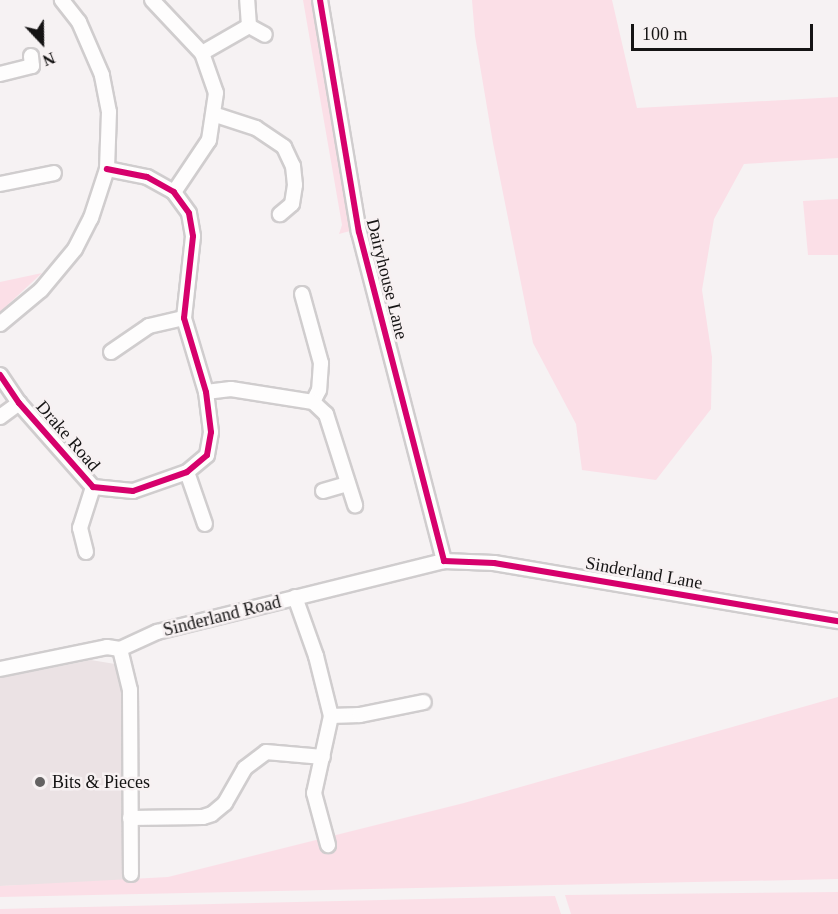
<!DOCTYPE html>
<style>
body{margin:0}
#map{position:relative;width:838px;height:914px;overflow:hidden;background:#f6f2f3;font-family:"Times New Roman",serif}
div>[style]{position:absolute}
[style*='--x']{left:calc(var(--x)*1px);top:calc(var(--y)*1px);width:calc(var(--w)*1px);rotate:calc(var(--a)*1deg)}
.built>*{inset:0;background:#ebe2e4}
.green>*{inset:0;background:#fbdfe7}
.roads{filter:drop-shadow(2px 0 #d0cdce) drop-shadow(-2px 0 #d0cdce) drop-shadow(0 2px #d0cdce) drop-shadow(0 -2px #d0cdce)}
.minor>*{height:14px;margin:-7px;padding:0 7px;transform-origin:7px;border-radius:7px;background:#fefdfd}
.cycleway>*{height:6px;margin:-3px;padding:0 3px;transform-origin:3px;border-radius:3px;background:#d6006c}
.dots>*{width:16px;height:16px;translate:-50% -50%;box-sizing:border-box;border:3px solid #f7f1f2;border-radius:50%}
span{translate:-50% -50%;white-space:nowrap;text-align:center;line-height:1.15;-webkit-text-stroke:5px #f7f1f2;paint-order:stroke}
.street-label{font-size:18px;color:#151414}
.poi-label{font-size:18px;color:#151414}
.left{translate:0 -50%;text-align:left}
.north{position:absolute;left:12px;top:12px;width:60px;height:60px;-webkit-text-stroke:4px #f7f1f2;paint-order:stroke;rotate:158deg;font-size:16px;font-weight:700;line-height:24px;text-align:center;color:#151414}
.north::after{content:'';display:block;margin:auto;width:21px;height:27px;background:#151414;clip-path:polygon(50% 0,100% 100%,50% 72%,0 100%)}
.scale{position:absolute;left:631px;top:24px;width:182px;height:27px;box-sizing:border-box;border:3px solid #151414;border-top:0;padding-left:8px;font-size:18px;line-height:21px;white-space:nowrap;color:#151414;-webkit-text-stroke:4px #f7f1f2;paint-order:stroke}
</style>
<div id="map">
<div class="built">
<i style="clip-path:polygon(91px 660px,121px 665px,128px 882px,0 886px,0 678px)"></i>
</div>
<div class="green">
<i style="clip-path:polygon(303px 0,311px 0,350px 231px,339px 234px,342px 225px)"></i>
<i style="clip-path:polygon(472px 0,612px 0,637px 108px,838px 97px,838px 158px,744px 164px,714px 219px,702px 290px,712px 357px,711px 409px,656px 480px,582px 470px,576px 424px,533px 343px,493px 143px,475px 36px)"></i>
<i style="clip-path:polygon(838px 199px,838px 255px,808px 255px,803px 201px)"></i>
<i style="clip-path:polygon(42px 273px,0 312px,0 282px)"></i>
<i style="clip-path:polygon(838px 697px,838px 879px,0 897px,0 886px,168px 877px,464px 803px)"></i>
<i style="clip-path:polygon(838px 892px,838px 914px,571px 914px,565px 895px)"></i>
<i style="clip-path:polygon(555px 896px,561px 914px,0 914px,0 909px)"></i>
</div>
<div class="roads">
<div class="minor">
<i style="--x:152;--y:0;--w:73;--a:46.7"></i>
<i style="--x:202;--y:53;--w:42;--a:70.7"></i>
<i style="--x:216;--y:93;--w:48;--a:98.5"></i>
<i style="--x:209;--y:140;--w:63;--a:123.9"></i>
<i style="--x:320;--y:0;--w:235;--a:80.5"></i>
<i style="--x:359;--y:232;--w:340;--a:75.5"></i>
<i style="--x:249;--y:26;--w:18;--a:29"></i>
<i style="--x:202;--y:53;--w:54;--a:-29.9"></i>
<i style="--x:249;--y:26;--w:26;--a:-94"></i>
<i style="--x:0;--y:74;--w:33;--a:-14"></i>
<i style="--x:32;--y:66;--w:10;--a:-96"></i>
<i style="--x:216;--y:115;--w:42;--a:18"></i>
<i style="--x:256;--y:128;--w:34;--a:34"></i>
<i style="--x:284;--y:147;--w:21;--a:65"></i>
<i style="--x:293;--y:166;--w:19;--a:84"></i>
<i style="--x:295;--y:185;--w:19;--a:99"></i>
<i style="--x:292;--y:204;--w:16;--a:140"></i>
<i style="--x:0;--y:184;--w:55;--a:-11.5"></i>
<i style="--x:302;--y:294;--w:72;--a:74.6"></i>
<i style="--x:321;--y:363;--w:27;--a:94"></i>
<i style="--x:319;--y:390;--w:13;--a:117"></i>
<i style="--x:0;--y:324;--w:53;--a:-39.7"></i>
<i style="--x:41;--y:290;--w:53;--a:-50.3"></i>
<i style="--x:75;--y:249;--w:35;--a:-63"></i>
<i style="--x:91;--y:218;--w:52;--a:-71.9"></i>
<i style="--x:107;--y:169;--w:57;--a:-88"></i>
<i style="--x:109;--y:112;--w:38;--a:-101"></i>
<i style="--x:102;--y:75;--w:58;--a:-113.5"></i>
<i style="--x:79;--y:22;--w:28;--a:-128"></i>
<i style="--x:111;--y:352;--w:46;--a:-34.4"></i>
<i style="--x:149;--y:326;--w:36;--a:-13"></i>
<i style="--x:0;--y:375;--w:34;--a:56"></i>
<i style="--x:19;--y:403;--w:112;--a:48.6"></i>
<i style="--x:93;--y:487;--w:40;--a:5.7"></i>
<i style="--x:133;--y:491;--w:57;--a:-19.4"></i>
<i style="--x:187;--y:472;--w:26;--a:-40"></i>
<i style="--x:207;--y:455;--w:23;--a:-80"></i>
<i style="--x:211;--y:432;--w:40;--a:-97.1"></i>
<i style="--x:206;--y:392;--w:77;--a:-106.6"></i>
<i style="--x:184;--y:318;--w:82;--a:-83.7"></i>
<i style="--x:193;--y:236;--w:23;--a:-100"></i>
<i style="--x:189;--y:213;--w:26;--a:-126"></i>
<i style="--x:174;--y:192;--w:31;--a:-151"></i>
<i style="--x:147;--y:177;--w:41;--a:-168.7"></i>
<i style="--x:206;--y:392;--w:25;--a:-7"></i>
<i style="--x:231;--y:389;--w:83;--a:9"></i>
<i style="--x:313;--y:402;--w:18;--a:43"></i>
<i style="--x:326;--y:414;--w:96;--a:72.3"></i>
<i style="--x:0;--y:417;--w:24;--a:-36"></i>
<i style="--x:187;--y:472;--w:55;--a:70.9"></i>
<i style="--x:323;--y:491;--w:26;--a:-16"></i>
<i style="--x:86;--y:552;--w:25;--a:-104"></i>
<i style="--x:80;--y:528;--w:43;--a:-72.4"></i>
<i style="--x:295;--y:597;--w:63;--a:70.4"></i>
<i style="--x:316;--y:656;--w:62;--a:76"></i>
<i style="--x:331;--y:716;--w:79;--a:102.4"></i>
<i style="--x:314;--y:793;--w:54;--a:74.9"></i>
<i style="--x:120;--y:649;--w:42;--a:76.3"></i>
<i style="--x:130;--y:690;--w:184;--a:89.7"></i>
<i style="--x:0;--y:669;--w:109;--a:-11.6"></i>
<i style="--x:107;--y:647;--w:13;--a:9"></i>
<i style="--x:120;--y:649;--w:41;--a:-24.7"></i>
<i style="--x:157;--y:632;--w:296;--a:-13.9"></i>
<i style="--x:444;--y:561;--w:50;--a:2.3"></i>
<i style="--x:494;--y:563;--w:349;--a:9.6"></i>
<i style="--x:331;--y:716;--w:29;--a:-2"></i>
<i style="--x:360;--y:715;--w:65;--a:-11.5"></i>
<i style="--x:130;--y:818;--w:73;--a:-0.8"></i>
<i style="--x:203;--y:817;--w:9;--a:-18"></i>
<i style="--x:212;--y:814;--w:17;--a:-40"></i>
<i style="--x:225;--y:803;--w:40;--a:-60.3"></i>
<i style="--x:245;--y:768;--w:26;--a:-37"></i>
<i style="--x:266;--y:752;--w:57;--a:5"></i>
</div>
</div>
<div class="cycleway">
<i style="--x:320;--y:0;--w:235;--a:80.5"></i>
<i style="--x:359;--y:232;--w:340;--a:75.5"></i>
<i style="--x:444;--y:561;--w:50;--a:2.3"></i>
<i style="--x:494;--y:563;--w:349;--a:9.6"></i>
<i style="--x:0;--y:375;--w:34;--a:56"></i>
<i style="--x:19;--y:403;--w:112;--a:48.6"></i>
<i style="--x:93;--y:487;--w:40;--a:5.7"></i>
<i style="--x:133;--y:491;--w:57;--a:-19.4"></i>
<i style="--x:187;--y:472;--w:26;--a:-40"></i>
<i style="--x:207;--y:455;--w:23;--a:-80"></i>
<i style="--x:211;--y:432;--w:40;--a:-97.1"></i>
<i style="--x:206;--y:392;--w:77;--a:-106.6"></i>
<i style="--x:184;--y:318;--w:82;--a:-83.7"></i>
<i style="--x:193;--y:236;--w:23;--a:-100"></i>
<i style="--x:189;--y:213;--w:26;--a:-126"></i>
<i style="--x:174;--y:192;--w:31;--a:-151"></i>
<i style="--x:147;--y:177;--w:41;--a:-168.7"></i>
</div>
<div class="dots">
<i style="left:40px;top:782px;background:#646262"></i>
</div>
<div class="street-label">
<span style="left:387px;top:279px;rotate:76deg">Dairyhouse Lane</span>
<span style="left:68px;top:436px;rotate:49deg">Drake Road</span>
<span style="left:644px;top:573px;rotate:10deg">Sinderland Lane</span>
<span style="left:222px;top:616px;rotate:-14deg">Sinderland Road</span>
</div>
<div class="poi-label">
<span class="left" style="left:52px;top:782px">Bits &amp; Pieces</span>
</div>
<div class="north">N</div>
<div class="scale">100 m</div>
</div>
